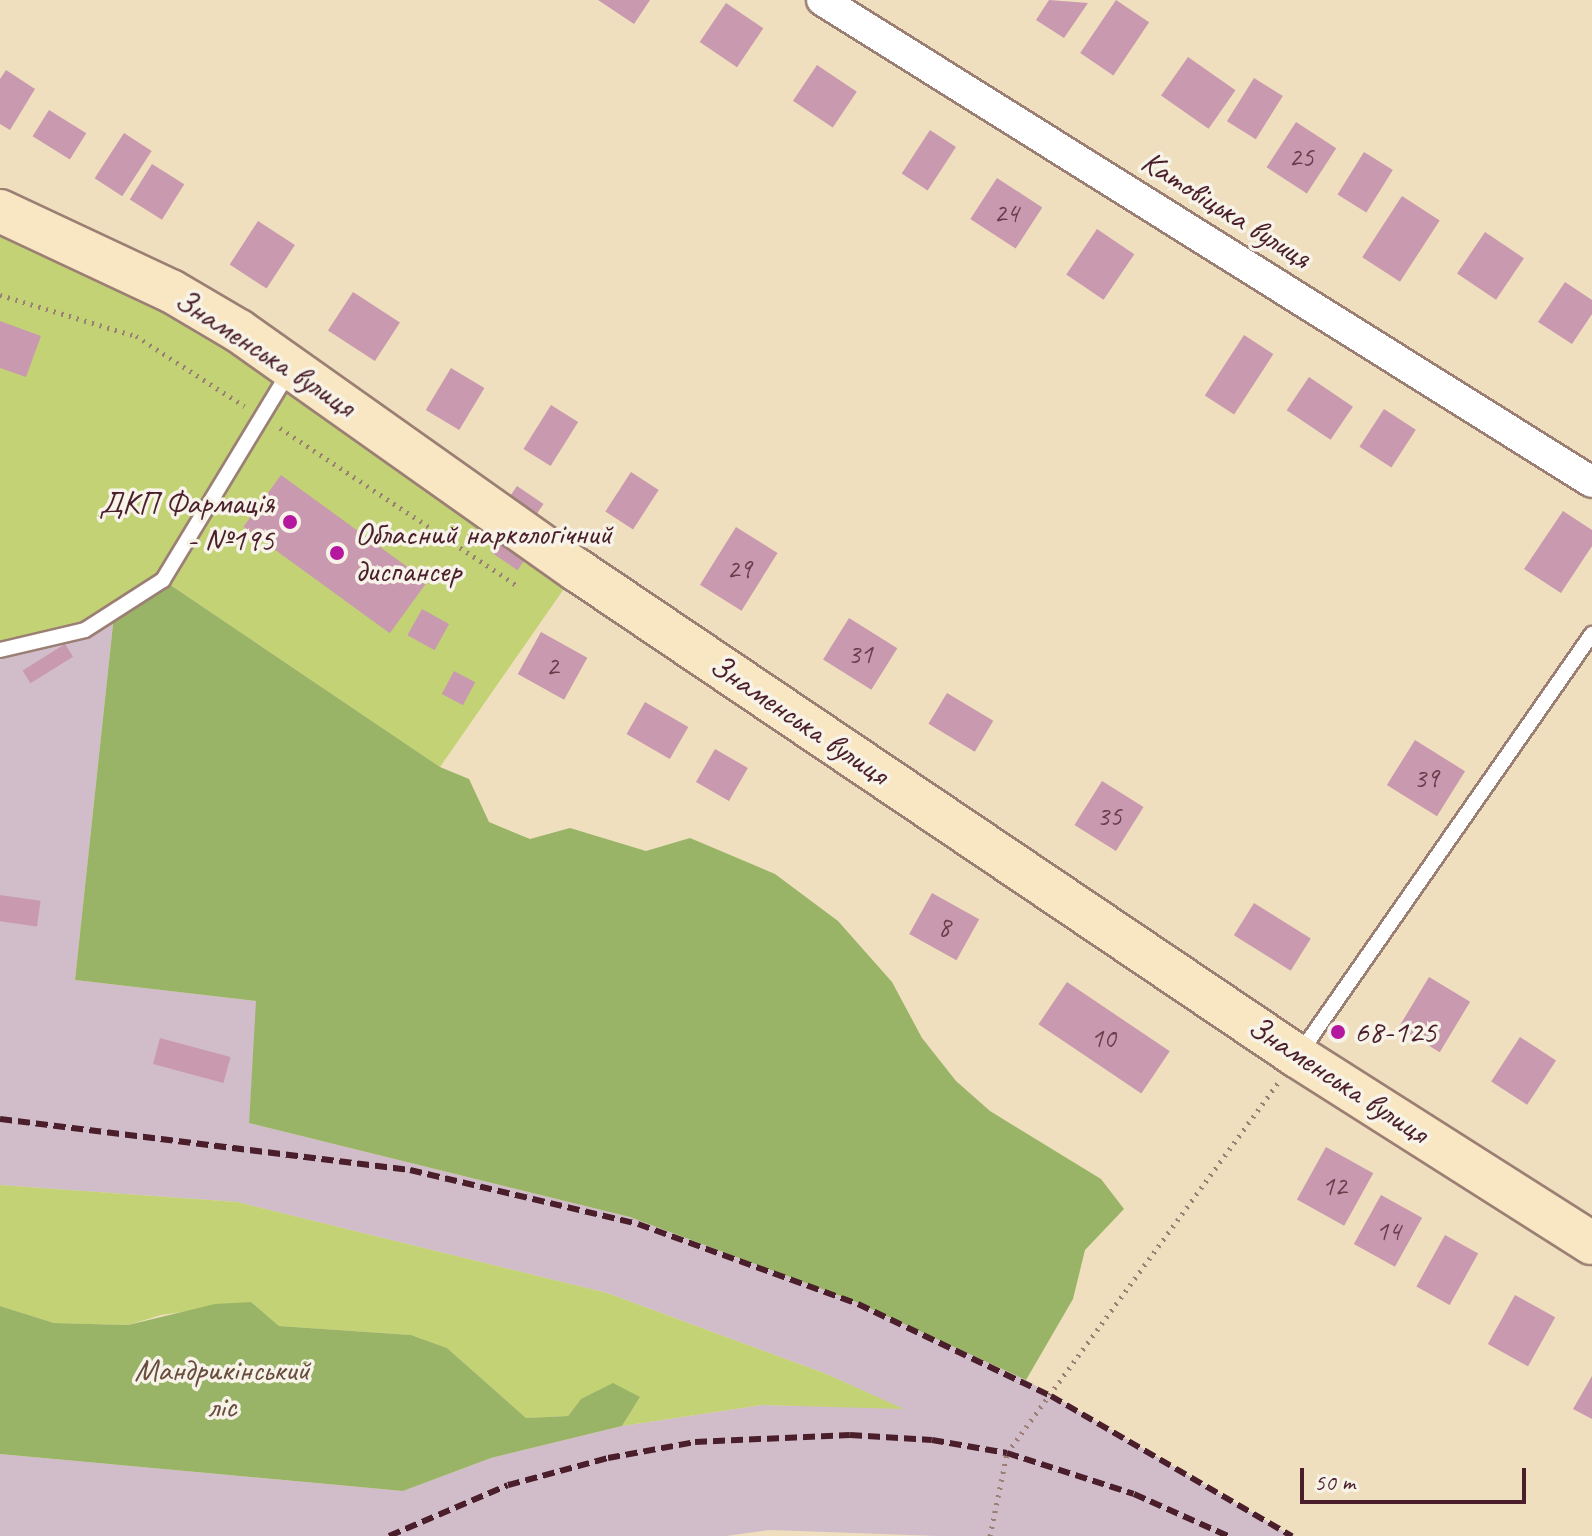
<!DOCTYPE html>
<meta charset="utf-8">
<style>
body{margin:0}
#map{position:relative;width:1592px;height:1536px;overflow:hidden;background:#efdfbe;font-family:Caveat,sans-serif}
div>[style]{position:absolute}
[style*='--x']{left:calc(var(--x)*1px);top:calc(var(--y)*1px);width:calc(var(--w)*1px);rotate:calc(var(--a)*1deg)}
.industrial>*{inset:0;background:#d1bdc9}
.green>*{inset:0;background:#c2d275}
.forest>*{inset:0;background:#99b466}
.building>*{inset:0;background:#c99aaf;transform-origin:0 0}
.path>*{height:5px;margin-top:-2.5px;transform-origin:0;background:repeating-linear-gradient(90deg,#9c7f74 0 2px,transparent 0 8px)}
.roads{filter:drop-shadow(2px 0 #9c7f74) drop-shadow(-2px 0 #9c7f74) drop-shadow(0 2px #9c7f74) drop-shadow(0 -2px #9c7f74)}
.lane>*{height:14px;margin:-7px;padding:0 7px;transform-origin:7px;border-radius:7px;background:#fff}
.street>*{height:30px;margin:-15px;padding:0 15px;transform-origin:15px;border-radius:15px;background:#fff}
.secondary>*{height:42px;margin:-21px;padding:0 21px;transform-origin:21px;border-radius:21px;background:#f9e7c3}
.rail>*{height:6px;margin-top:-3px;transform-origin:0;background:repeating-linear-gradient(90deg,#4a1f2b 0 12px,transparent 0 18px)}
.dots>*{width:22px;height:22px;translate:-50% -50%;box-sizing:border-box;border:4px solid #f7f3e8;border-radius:50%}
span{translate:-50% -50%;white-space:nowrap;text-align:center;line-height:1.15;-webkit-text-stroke:7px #f7f3e8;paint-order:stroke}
.number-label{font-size:28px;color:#6a3e4c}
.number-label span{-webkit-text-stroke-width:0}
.street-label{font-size:32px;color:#4a1f2b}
.poi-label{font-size:32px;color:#4a1f2b}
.right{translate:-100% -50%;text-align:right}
.left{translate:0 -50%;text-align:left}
.park-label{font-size:32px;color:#684c3e}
.scale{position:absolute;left:1300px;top:1468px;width:226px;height:36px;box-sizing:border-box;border:4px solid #4a1f2b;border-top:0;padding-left:10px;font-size:24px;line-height:28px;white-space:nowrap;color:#4a1f2b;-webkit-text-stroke:6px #f7f3e8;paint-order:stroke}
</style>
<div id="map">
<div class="industrial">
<i style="clip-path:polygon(114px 615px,75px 980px,257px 1001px,249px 1123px,630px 1217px,854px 1301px,1026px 1380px,1292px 1536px,937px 1536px,770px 1530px,726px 1536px,0 1536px,0 1454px,403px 1491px,491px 1458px,622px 1426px,762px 1405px,901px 1408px,824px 1373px,607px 1293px,237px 1202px,0 1185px,0 650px)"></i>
</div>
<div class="green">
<i style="clip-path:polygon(0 211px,171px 291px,577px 570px,440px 767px,163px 580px,114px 615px,0 650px)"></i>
<i style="clip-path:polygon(0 1185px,237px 1202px,607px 1293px,824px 1373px,904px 1409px,762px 1405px,622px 1426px,640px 1397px,581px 1399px,568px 1416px,526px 1418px,447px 1348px,411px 1335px,279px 1326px,251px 1302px,161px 1315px,128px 1325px,54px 1323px,0 1306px)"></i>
</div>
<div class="forest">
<i style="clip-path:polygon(163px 580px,440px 767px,469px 779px,489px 822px,530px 839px,570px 828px,646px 851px,690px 838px,775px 874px,838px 921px,892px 982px,922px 1038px,956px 1081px,990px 1111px,1101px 1179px,1124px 1209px,1085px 1250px,1073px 1299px,1026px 1380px,854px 1301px,630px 1217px,249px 1123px,256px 1001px,75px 980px,114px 615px)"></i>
<i style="clip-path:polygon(251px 1302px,279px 1326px,411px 1335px,447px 1348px,526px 1418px,568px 1416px,581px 1399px,613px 1383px,640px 1397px,622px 1426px,491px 1458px,403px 1491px,0 1454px,0 1306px,54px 1323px,128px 1325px,215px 1304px)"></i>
</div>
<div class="building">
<i style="clip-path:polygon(598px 0,650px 0,634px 24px)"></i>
<i style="clip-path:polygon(1049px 0,1088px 3px,1064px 38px,1036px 20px)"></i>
<i style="left:1116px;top:0;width:40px;height:64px;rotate:34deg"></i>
<i style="left:726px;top:3px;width:45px;height:47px;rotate:34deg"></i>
<i style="left:1188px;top:57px;width:58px;height:47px;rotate:35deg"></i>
<i style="left:817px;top:65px;width:48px;height:43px;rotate:34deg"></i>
<i style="clip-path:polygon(6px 70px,35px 89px,10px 130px,0 124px,0 79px)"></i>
<i style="left:1254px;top:78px;width:34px;height:51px;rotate:32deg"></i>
<i style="left:49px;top:110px;width:44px;height:31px;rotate:32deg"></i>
<i style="left:1296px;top:122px;width:48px;height:54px;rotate:33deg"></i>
<i style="left:930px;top:130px;width:31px;height:52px;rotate:33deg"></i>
<i style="left:124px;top:133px;width:33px;height:54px;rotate:33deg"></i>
<i style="left:1364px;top:152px;width:34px;height:50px;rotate:32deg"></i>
<i style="left:152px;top:164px;width:38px;height:42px;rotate:32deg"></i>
<i style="left:997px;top:178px;width:54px;height:49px;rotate:33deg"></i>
<i style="left:1402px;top:196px;width:45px;height:73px;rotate:33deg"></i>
<i style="left:258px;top:221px;width:44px;height:52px;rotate:33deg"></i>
<i style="left:1097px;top:229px;width:45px;height:55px;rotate:34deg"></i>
<i style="left:1485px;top:232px;width:47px;height:50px;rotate:34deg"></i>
<i style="clip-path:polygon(1565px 282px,1592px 300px,1592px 314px,1572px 344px,1538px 322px)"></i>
<i style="left:353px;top:292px;width:56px;height:46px;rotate:33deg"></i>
<i style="clip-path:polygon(0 321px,41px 336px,26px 377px,0 368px)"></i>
<i style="left:1244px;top:335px;width:35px;height:72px;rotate:33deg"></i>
<i style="left:451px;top:368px;width:39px;height:49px;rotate:31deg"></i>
<i style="left:1309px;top:377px;width:53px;height:40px;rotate:34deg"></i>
<i style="left:551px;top:405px;width:32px;height:52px;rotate:32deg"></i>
<i style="left:1384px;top:409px;width:38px;height:45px;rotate:33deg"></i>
<i style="left:631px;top:472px;width:33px;height:47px;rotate:33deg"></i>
<i style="left:281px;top:475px;width:181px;height:64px;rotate:36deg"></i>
<i style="left:517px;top:486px;width:32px;height:16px;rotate:34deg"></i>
<i style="clip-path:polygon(1563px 511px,1592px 530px,1592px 546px,1561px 593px,1524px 569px)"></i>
<i style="left:736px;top:527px;width:49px;height:68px;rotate:32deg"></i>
<i style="left:500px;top:539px;width:32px;height:16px;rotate:34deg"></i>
<i style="left:422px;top:609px;width:31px;height:30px;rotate:29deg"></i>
<i style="left:849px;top:618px;width:57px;height:49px;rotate:32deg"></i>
<i style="left:541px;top:632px;width:53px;height:48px;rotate:29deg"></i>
<i style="left:65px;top:644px;width:15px;height:50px;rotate:58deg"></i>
<i style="left:454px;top:671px;width:24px;height:26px;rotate:28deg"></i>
<i style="left:947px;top:693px;width:54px;height:36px;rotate:31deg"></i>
<i style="left:645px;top:702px;width:50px;height:37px;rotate:30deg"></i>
<i style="left:1415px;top:740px;width:59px;height:53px;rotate:32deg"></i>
<i style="left:715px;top:749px;width:38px;height:38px;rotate:30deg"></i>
<i style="left:1102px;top:781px;width:49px;height:52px;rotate:32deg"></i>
<i style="left:932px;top:893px;width:54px;height:47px;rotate:29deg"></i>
<i style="left:0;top:895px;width:41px;height:26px;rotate:8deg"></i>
<i style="left:1254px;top:903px;width:67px;height:38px;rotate:32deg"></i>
<i style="left:1429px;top:977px;width:48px;height:59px;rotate:31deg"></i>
<i style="left:1067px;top:982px;width:124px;height:51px;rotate:34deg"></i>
<i style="left:1520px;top:1037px;width:43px;height:53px;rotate:33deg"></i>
<i style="left:160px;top:1038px;width:73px;height:27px;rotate:15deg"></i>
<i style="left:1326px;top:1147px;width:54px;height:60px;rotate:29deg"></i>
<i style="left:1381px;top:1195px;width:47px;height:56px;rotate:29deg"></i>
<i style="left:1445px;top:1235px;width:38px;height:59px;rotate:29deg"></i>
<i style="left:1515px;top:1295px;width:46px;height:56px;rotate:29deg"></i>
<i style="clip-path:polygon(1592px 1376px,1592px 1419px,1573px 1409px)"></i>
</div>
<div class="path">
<i style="--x:0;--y:295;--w:142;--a:16.8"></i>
<i style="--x:136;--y:336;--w:129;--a:32.9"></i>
<i style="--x:280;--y:428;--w:287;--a:33.6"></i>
<i style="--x:990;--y:1536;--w:85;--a:-78.4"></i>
<i style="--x:1007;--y:1453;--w:459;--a:-53.8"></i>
</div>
<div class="roads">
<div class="lane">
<i style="--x:0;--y:650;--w:87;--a:-13.2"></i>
<i style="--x:85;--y:630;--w:93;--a:-32.7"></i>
<i style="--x:163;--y:580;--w:243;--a:-58.8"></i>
<i style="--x:1300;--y:1053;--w:511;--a:-55.13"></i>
</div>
<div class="street">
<i style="--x:822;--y:0;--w:908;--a:32.05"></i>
</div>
<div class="secondary">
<i style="--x:0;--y:211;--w:189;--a:25.1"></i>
<i style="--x:171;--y:291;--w:79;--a:30.5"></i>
<i style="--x:239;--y:331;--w:414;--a:35.3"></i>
<i style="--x:577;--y:570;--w:869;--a:34.02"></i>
<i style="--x:1297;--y:1056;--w:349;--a:32.4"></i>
</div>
</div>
<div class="rail">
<i style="--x:0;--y:1119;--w:413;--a:7.1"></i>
<i style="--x:410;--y:1170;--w:234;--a:13.3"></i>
<i style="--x:638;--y:1224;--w:234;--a:20"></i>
<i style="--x:858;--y:1304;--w:214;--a:25.5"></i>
<i style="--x:1051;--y:1396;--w:279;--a:30.2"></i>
<i style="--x:389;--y:1536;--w:129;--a:-23.2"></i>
<i style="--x:508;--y:1485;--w:104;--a:-15.1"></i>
<i style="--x:608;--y:1458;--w:88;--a:-10.4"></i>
<i style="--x:695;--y:1442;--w:155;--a:-2.6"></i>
<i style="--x:850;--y:1435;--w:82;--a:3.5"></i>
<i style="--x:932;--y:1440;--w:76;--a:9.8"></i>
<i style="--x:1007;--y:1453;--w:133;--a:17.9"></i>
<i style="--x:1134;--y:1494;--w:103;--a:24.1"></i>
</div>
<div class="dots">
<i style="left:290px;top:522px;background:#b5179e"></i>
<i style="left:337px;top:553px;background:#b5179e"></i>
<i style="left:1338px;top:1032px;background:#b5179e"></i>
</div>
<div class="number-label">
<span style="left:1301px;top:157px">25</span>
<span style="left:1006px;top:213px">24</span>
<span style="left:739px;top:569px">29</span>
<span style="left:860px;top:654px">31</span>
<span style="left:552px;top:666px">2</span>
<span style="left:1426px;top:778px">39</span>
<span style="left:1109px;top:816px">35</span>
<span style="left:944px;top:927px">8</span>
<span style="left:1103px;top:1038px">10</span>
<span style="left:1334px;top:1186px">12</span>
<span style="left:1388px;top:1231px">14</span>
</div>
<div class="street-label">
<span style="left:1226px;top:210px;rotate:32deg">Катовіцька вулиця</span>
<span style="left:265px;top:353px;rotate:33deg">Знаменська вулиця</span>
<span style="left:799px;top:720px;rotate:34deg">Знаменська вулиця</span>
<span style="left:1338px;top:1080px;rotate:33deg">Знаменська вулиця</span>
</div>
<div class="poi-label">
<span class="right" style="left:274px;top:522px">ДКП Фармація<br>- №195</span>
<span class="left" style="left:355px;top:553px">Обласний наркологічний<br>диспансер</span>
<span class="left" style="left:1354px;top:1032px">68-125</span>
</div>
<div class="park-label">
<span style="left:222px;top:1389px">Мандрикінський<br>ліс</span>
</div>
<div class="scale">50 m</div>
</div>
